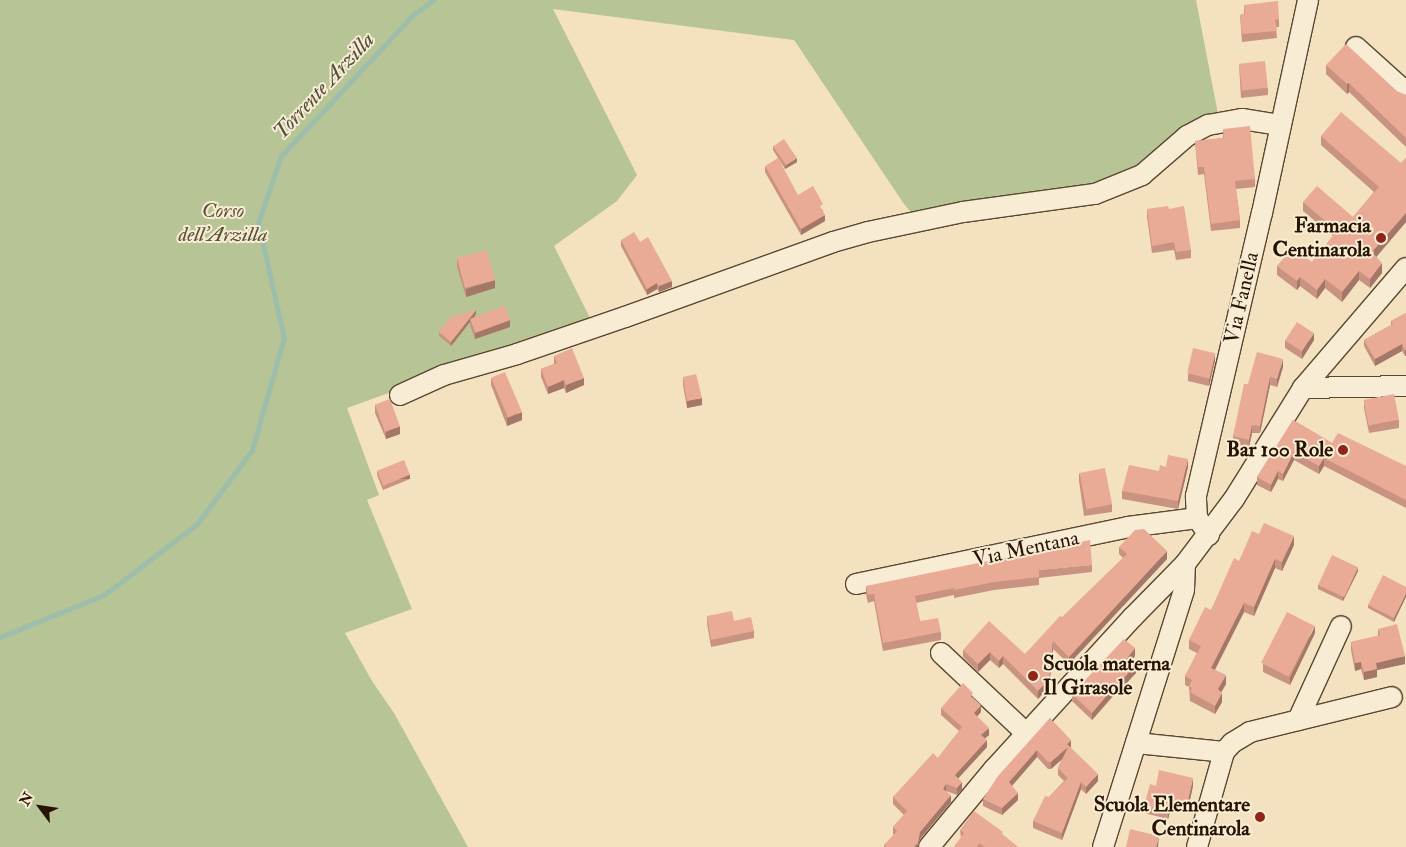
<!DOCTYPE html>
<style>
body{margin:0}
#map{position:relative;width:1406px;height:847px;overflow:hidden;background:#f4e1bf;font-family:"IM FELL Double Pica",serif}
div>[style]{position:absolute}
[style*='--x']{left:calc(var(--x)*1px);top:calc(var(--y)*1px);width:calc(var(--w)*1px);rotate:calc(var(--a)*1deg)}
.green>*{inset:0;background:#b7c495}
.stream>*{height:5px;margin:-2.5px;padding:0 2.5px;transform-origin:2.5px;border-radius:2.5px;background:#9dbeab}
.roads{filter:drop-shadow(1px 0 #5a4730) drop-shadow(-1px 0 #5a4730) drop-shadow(0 1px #5a4730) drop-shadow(0 -1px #5a4730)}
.minor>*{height:20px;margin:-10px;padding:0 10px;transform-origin:10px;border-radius:10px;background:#f8ecd5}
.wall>*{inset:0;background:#c99381}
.shaded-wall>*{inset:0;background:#a47869;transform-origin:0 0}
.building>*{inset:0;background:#eaab96;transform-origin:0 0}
.dots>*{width:14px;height:14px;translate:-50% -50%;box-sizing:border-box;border:2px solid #f8ecd5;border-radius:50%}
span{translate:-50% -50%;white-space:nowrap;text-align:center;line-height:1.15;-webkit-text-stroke:4px #f8ecd5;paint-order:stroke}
.park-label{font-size:21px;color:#595234;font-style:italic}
.poi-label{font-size:21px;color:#271400;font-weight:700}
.right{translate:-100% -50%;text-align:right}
.left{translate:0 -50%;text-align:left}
.street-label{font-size:21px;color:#271400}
.water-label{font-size:22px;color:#50503c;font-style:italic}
.north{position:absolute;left:15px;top:782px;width:50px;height:50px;-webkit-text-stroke:4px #f8ecd5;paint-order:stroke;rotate:301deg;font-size:14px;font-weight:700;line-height:20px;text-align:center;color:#271400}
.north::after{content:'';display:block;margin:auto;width:18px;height:22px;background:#271400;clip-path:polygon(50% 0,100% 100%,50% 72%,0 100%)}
</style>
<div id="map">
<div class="green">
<i style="clip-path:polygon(0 0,1196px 0,1218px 114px,1153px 162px,1107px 183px,914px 216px,904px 204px,794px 40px,553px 9px,637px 175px,617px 201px,554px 246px,591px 320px,347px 408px,379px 495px,367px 500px,412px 609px,345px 633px,372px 681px,394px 713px,468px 847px,0 847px)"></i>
</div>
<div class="stream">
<i style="--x:0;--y:637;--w:112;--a:-22"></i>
<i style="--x:104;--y:595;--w:117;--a:-37.4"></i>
<i style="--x:197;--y:524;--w:92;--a:-53.4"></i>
<i style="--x:252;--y:450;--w:116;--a:-74.1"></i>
<i style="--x:284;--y:338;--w:118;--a:-102.7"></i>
<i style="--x:258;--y:223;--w:71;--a:-71.1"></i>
<i style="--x:281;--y:156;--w:195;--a:-46.9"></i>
<i style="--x:414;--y:14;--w:24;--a:-36"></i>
</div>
<div class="roads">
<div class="minor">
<i style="--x:1356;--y:47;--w:67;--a:42"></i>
<i style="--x:1303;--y:388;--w:103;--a:-1.1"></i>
<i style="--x:400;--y:395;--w:48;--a:-24.4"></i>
<i style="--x:444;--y:375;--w:76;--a:-16"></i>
<i style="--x:517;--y:354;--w:114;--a:-18.9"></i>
<i style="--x:625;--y:317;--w:221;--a:-19.8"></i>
<i style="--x:833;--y:242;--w:36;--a:-16"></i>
<i style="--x:868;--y:232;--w:97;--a:-11.9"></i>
<i style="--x:963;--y:212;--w:133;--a:-7.8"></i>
<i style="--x:1095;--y:194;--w:51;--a:-22"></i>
<i style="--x:1142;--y:175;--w:60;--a:-40.9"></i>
<i style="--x:1187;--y:136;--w:24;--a:-28"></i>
<i style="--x:1208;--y:125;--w:35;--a:-10"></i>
<i style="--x:1242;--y:119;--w:39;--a:9"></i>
<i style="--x:1209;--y:535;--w:21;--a:-125"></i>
<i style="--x:1197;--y:518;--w:22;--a:-93"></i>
<i style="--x:1196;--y:496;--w:291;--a:-76.9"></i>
<i style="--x:1262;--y:213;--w:218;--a:-77.8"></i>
<i style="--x:856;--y:584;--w:278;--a:-11.8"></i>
<i style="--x:1128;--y:527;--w:70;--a:-7.4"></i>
<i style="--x:941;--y:653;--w:117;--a:43.3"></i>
<i style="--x:1298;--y:720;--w:103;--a:-65.4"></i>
<i style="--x:1136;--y:743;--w:88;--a:5.8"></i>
<i style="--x:929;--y:847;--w:102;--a:-50.2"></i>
<i style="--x:994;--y:769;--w:205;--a:-47.6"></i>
<i style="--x:1132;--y:618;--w:76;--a:-45.5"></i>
<i style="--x:1185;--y:564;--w:81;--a:-53"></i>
<i style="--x:1234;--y:499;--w:131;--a:-58.1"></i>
<i style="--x:1303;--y:388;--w:158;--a:-49.4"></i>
<i style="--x:1103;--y:847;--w:269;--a:-72.5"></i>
<i style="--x:1184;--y:590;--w:26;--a:-88"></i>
<i style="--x:1197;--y:847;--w:99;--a:-74.1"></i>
<i style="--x:1224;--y:752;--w:12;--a:-48"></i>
<i style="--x:1232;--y:743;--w:21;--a:-31"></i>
<i style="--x:1250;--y:732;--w:146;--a:-13.8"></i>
</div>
</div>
<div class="wall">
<i style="clip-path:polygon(1244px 5px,1279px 19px,1279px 27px,1276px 27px,1277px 38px,1242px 42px,1240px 15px,1244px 14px)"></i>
<i style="clip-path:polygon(1239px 64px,1268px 88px,1268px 95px,1241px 98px)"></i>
<i style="clip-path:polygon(1326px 65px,1406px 95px,1406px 147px,1349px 92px,1347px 94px,1326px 74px)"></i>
<i style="clip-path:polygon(1223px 129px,1255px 179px,1255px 187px,1236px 189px,1240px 220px,1240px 228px,1211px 231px,1204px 174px,1198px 175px,1195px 141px,1223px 138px)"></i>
<i style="clip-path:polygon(1321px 136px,1401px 163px,1406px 158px,1406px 222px,1376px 257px,1382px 273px,1370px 288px,1359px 280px,1342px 302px,1325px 288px,1317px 299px,1300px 286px,1297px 290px,1277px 275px,1277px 266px,1312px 262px,1333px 236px,1303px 211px,1303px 202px,1353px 217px,1374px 192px,1321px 145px)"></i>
<i style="clip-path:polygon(773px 146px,797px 162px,785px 169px,773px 150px)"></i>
<i style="clip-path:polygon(765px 166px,798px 195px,823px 210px,823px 211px,825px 221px,801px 235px,765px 172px)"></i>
<i style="clip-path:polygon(1147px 209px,1169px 209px,1191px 250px,1191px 258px,1176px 260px,1174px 250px,1152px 253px,1147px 217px)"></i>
<i style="clip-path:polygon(621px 240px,640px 242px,672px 287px,659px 292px,657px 289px,647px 295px,621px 246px)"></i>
<i style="clip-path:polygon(457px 259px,495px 288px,466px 297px,457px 267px)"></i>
<i style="clip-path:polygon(1406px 313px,1406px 356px,1405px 356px,1402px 351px,1375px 366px,1364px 346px,1364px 340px,1391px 325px,1391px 321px)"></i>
<i style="clip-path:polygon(476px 314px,474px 316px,510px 327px,475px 339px,470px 325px,470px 322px,451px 346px,439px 336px,439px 332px)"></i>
<i style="clip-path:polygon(1285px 340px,1314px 340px,1302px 359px,1285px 348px)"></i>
<i style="clip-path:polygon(554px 356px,584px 385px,566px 393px,564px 388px,548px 394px,541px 377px,541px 369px,554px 364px)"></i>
<i style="clip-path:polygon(1215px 361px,1209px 386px,1188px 381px,1188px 374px)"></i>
<i style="clip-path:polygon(1283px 367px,1277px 387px,1270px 385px,1260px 433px,1252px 433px,1249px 447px,1233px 444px,1233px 436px,1248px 384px)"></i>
<i style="clip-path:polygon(683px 377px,702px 405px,687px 408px,683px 385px)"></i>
<i style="clip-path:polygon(491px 378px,522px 420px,507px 426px,491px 385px)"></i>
<i style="clip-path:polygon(1364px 400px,1399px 420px,1399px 428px,1369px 433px,1364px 408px)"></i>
<i style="clip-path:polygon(375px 405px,400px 434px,386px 439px,375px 413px)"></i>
<i style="clip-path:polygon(1293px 420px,1332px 443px,1406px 466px,1406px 508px,1324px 466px,1319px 474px,1294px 460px,1283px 481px,1278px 479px,1271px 492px,1257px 485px,1257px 477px)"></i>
<i style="clip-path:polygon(1166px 467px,1188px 467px,1178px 509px,1122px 499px,1122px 491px)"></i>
<i style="clip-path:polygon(377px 471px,410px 479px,383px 490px,377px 475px)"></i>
<i style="clip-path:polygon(1079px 473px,1112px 504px,1112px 512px,1084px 516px,1079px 481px)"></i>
<i style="clip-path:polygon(1294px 545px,1282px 571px,1275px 568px,1254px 616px,1244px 612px,1215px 670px,1226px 684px,1221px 692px,1222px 702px,1215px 714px,1190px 701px,1189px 687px,1185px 685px,1185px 676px,1197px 653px,1189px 649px,1189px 640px,1211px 610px,1239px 561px)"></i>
<i style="clip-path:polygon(1119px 547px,1167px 559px,1069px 664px,1053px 649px,1049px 687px,1038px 699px,1003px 664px,999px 668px,990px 660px,978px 672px,963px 657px,963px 650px,1025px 654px,1123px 558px,1119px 554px)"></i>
<i style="clip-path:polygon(1092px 565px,1092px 572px,1039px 578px,1039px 585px,994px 590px,954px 598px,954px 595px,916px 603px,920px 621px,941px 632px,941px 640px,883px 651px,874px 601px,868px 603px,866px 594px,866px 586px)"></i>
<i style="clip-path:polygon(1358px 571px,1343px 601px,1318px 589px,1318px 585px)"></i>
<i style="clip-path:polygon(1406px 587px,1394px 622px,1368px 608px,1368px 605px)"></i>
<i style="clip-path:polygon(707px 616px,734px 621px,754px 631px,754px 638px,711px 647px,707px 623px)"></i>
<i style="clip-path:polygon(1378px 629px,1405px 664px,1377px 670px,1377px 677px,1364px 680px,1361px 669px,1355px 671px,1351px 650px,1351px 642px,1378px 636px)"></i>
<i style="clip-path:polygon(1315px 633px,1290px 685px,1263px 672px,1263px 664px)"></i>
<i style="clip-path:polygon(1135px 656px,1131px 661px,1136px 673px,1121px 689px,1120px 688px,1092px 720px,1072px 701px,1072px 694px)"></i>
<i style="clip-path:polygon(973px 698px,981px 712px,977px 716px,989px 735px,985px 738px,987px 747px,958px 778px,962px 789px,957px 795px,946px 791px,951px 802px,920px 839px,918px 847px,884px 847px,884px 845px,894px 835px,893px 834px,893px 827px,904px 815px,893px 804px,893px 797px,938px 758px,959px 731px,941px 715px,941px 708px)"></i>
<i style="clip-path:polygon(1050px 718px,1071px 747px,1070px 747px,1098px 781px,1086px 794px,1081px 789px,1062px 840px,1033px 828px,1033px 821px,1049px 797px,1064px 781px,1058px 775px,1058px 768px,1062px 759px,1051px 769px,1048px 769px,1037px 757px,1012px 786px,1018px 800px,1002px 815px,983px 806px,983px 799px)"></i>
<i style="clip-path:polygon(1156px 786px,1193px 786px,1187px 813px,1171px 809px,1168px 819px,1144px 813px,1144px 806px)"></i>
<i style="clip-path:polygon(960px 830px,1003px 835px,1018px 847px,954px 847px,961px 838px)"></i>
</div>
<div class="shaded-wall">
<i style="clip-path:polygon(1349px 83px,1349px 92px,1347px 94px,1347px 84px)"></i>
<i style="clip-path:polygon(797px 158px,797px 162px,785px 169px,785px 166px)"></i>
<i style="clip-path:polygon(1406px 213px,1406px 222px,1372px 262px,1372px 252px)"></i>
<i style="clip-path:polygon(825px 215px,825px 221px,801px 235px,801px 229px)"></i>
<i style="clip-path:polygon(1382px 263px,1382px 273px,1370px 288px,1370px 279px)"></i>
<i style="clip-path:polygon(1359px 271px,1359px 280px,1342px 302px,1342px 292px)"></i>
<i style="clip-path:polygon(1300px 277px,1300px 286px,1297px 290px,1297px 281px)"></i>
<i style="clip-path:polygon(1325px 279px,1325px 288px,1317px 299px,1317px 290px)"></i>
<i style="clip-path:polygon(495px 280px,495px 288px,466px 297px,466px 289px)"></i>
<i style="clip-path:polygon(672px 281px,672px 287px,659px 292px,659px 286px)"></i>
<i style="clip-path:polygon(657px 283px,657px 289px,647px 295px,647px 289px)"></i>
<i style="clip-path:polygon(476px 310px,476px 314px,471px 321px,470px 318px)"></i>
<i style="clip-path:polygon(470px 318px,470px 322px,451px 346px,451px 342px)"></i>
<i style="clip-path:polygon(510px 320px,510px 327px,475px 339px,475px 333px)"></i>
<i style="clip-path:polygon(1314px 333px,1314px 340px,1302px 359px,1302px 351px)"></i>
<i style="clip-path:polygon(1402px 344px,1402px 351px,1375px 366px,1375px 359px)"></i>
<i style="clip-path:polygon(1406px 349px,1406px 356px,1405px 356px,1405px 350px)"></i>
<i style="clip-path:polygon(1215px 353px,1215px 361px,1209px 386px,1209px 379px)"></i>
<i style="clip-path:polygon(1283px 359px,1283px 367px,1277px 387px,1277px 379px)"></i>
<i style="clip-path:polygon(1270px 377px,1270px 385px,1260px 433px,1260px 426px)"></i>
<i style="clip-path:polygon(584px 378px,584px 385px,566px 393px,566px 385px)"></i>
<i style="clip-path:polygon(564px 380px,564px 388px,548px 394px,548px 387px)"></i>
<i style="clip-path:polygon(702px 398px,702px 405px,687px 408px,687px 401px)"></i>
<i style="clip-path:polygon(522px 412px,522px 420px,507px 426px,507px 418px)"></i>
<i style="clip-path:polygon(1252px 425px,1252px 433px,1249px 447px,1249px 440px)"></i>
<i style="clip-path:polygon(400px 426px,400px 434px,386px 439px,386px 432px)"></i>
<i style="clip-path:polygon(1294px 452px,1294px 460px,1283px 481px,1283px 474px)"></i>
<i style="clip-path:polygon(1324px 458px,1324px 466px,1319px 474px,1319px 466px)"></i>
<i style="clip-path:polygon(1188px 459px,1188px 467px,1178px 509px,1178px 501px)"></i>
<i style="clip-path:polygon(1278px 471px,1278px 479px,1271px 492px,1271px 485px)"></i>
<i style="left:410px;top:475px;width:4px;height:29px;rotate:90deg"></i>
<i style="clip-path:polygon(1294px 536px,1294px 545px,1282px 571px,1282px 562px)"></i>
<i style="clip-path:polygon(1167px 551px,1167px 559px,1069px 664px,1069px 657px)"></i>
<i style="clip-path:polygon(1275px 559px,1275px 568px,1254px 616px,1254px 607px)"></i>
<i style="clip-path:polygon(1358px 567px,1358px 571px,1343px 601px,1343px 597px)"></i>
<i style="clip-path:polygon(1406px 593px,1406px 597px,1394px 622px,1394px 618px)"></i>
<i style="clip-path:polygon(1244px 603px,1244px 612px,1211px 677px,1211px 668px)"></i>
<i style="clip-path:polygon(1315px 626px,1315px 633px,1290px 685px,1290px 678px)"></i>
<i style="clip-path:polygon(1053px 641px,1053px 649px,1049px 687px,1038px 699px,1038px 691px)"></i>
<i style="clip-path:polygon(1135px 648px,1135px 656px,1127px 666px,1127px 658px)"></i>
<i style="clip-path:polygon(990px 652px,990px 660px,978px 672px,978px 664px)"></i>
<i style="clip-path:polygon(1003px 656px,1003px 664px,999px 668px,999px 661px)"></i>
<i style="clip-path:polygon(1405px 656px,1405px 664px,1377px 670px,1377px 677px,1364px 680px,1364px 672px,1376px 663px)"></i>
<i style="clip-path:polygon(1361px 662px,1361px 669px,1355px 671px,1355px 663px)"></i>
<i style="clip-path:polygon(1136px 665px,1136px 673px,1121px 689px,1121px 681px)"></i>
<i style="clip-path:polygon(1226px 675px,1226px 684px,1218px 698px,1218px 689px)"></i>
<i style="clip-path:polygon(1120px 680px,1120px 688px,1092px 720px,1092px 713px)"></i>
<i style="clip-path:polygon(1222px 693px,1222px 702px,1215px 714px,1215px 706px)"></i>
<i style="clip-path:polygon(981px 705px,981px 712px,974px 720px,974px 713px)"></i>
<i style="clip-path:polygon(989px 728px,989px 735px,981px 742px,981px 735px)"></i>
<i style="clip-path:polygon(987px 740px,987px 747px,955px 782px,955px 775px)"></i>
<i style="clip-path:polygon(1071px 740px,1071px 747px,1068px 750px,1068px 754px,1051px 769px,1051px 762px)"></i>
<i style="clip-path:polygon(1037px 750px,1037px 757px,1009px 789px,1009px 782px)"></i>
<i style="clip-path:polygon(1098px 774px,1098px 781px,1086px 794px,1086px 787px)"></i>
<i style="clip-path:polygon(1193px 778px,1193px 786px,1187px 813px,1187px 805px)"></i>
<i style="clip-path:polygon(962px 782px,962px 789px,957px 795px,957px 788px)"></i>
<i style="clip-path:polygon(1081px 782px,1081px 789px,1062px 840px,1062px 833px)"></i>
<i style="clip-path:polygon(946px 784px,946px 791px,943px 796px,943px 789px)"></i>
<i style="clip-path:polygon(1018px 793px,1018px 800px,1002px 815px,1002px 808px)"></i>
<i style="clip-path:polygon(951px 795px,951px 802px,920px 839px,918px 847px,914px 847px,920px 832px)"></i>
<i style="clip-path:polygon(1171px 802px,1171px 809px,1168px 819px,1168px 811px)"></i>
<i style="clip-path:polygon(1159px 836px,1158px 847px,1156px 847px)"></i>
</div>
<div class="building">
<i style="clip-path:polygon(1278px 1px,1279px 19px,1275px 20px,1277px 31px,1242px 34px,1240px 15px,1245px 14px,1244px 5px)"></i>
<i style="clip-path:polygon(1346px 44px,1398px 92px,1406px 95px,1406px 138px,1349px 83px,1347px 84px,1326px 65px)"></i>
<i style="left:1265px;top:61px;width:27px;height:26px;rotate:84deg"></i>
<i style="clip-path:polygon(1341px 112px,1401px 163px,1406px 158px,1406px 213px,1372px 252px,1382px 263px,1370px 279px,1359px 271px,1342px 292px,1325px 279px,1317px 290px,1300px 277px,1297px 281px,1277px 266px,1293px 247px,1312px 262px,1337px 231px,1303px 202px,1317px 186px,1353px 217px,1379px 187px,1321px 136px)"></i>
<i style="clip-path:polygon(1250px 126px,1255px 179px,1235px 181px,1240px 220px,1211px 224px,1204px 167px,1198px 167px,1195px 141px,1224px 138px,1223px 129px)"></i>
<i style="left:784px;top:139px;width:23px;height:13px;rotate:56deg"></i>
<i style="clip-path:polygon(778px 158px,798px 195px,813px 186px,823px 204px,820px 206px,825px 215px,801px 229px,765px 166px)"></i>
<i style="clip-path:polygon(1168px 206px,1169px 209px,1184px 206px,1191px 250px,1176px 252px,1174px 242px,1152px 246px,1147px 209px)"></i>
<i style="clip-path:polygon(634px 232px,640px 242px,648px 237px,672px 281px,659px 286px,657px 283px,647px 289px,621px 240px)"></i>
<i style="left:487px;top:250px;width:31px;height:31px;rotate:75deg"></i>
<i style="left:505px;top:306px;width:15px;height:37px;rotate:70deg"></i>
<i style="clip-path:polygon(476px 310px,451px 342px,439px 332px,451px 317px)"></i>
<i style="clip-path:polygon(1406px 313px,1406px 349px,1405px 350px,1402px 344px,1375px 359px,1364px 340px,1393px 324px,1391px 321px)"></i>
<i style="left:1297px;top:322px;width:20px;height:22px;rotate:33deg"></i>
<i style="clip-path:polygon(572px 348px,584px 378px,566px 385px,564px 380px,548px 387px,541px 369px,557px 363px,554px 356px)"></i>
<i style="left:1193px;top:348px;width:23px;height:26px;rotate:13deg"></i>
<i style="clip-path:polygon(1257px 352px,1283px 359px,1277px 379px,1270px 377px,1260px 426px,1252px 425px,1249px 440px,1233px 436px,1244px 384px,1248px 384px)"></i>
<i style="left:505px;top:372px;width:43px;height:15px;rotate:67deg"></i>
<i style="clip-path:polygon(696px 374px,702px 398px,687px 401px,683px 377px)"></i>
<i style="left:1394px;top:394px;width:26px;height:31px;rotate:79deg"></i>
<i style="left:390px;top:399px;width:29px;height:16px;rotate:70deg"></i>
<i style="clip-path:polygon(1293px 420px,1332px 443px,1338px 433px,1406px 466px,1406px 500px,1324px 458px,1319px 466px,1294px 452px,1283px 474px,1278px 471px,1271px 485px,1257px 477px)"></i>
<i style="clip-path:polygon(1168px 455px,1188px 459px,1178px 501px,1122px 491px,1129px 465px,1159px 471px,1160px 465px,1166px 467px)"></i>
<i style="left:404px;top:460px;width:16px;height:29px;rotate:68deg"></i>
<i style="left:1105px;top:468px;width:37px;height:26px;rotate:79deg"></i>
<i style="clip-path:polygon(1264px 523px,1294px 536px,1282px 562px,1275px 559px,1254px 607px,1244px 603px,1211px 668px,1226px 675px,1218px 689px,1222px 693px,1215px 706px,1190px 692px,1192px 688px,1189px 686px,1192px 680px,1185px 676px,1201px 646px,1189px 640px,1205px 607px,1211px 610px,1234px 558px,1239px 561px,1252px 531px,1259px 534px)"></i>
<i style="clip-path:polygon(1144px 529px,1167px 551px,1069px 657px,1053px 641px,1049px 679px,1038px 691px,1003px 656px,999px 661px,990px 652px,978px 664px,963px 650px,989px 621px,1025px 654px,1060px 616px,1062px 617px,1127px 554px,1119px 547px,1135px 530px)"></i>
<i style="clip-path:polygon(1090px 540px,1092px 565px,1039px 570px,1039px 577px,994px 582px,954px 590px,954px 588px,915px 596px,920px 621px,938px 618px,941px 632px,883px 643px,874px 594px,868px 595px,866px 586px)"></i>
<i style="left:1332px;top:555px;width:29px;height:33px;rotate:25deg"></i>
<i style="clip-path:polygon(1383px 575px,1406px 587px,1406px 593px,1394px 618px,1368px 605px)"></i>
<i style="clip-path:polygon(732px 611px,734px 621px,751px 617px,754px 631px,711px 640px,707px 616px)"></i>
<i style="left:1287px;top:612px;width:31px;height:57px;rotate:27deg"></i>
<i style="clip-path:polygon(1397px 624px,1405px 656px,1376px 663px,1377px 669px,1364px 672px,1361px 662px,1355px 663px,1351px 642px,1380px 635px,1378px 629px)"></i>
<i style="clip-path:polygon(1124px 639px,1135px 648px,1127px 658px,1136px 665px,1121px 681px,1120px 680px,1092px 713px,1072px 694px)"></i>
<i style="clip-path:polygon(963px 683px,973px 693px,971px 696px,981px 705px,974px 713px,989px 728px,981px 735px,987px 740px,955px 775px,962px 782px,957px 788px,946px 784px,943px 789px,951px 795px,920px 832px,918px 843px,914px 847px,886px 847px,884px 845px,897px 831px,893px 827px,907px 811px,893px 797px,933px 753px,938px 758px,962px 727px,941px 708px)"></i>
<i style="clip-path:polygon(1050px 718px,1071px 740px,1067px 744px,1098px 774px,1086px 787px,1081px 782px,1062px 833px,1033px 821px,1045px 796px,1049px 797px,1068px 778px,1058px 768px,1068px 747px,1051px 762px,1048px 762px,1037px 750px,1009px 782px,1018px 793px,1002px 808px,983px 799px,998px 776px)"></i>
<i style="clip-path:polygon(1159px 770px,1193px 778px,1187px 805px,1171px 802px,1168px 811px,1144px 806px,1150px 784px,1156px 786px)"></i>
<i style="clip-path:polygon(974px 811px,1003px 832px,1002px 834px,1018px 847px,985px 847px,979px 843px,977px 847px,954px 847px,964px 833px,960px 830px)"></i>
<i style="clip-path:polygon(1130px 829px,1159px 836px,1156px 847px,1126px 847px)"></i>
</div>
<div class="dots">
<i style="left:1381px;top:238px;background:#8f2418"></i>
<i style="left:1343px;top:450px;background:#8f2418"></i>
<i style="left:1033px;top:676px;background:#8f2418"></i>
<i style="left:1260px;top:817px;background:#8f2418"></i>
</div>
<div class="park-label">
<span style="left:223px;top:223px">Corso<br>dell'Arzilla</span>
</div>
<div class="poi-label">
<span class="right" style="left:1371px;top:238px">Farmacia<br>Centinarola</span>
<span class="right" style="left:1333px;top:450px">Bar 100 Role</span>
<span class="left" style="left:1043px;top:676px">Scuola materna<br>Il Girasole</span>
<span class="right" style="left:1250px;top:817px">Scuola Elementare<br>Centinarola</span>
</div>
<div class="street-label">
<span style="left:1242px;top:298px;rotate:-77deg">Via Fanella</span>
<span style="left:1026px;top:549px;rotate:-12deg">Via Mentana</span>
</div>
<div class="water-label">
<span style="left:324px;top:86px;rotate:-47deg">Torrente Arzilla</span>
</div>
<div class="north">N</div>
</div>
